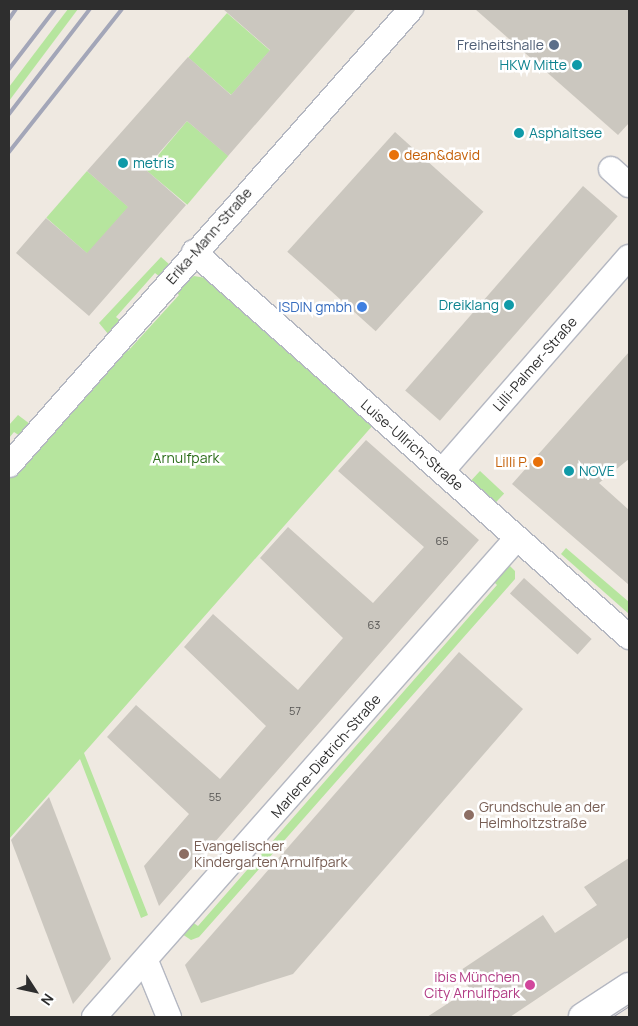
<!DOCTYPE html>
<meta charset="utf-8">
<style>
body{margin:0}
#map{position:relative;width:638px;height:1026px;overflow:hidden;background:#efe9e1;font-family:Manrope,sans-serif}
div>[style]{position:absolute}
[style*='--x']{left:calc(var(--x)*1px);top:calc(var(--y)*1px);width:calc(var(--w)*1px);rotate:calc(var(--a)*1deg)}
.green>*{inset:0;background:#b6e59e;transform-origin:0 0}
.building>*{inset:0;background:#cbc7bf;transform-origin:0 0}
.roads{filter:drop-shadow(1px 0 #b4b7c1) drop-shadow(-1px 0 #b4b7c1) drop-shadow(0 1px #b4b7c1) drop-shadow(0 -1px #b4b7c1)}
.minor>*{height:24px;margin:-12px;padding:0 12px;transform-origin:12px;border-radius:12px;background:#fff}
.secondary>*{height:28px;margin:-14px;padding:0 14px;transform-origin:14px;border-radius:14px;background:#fff}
.tram>*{height:1px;margin:-0.5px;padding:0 0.5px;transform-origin:0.5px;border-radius:0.5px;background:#a3a6b8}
.rail>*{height:4px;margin:-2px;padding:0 2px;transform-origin:2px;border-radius:2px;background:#a3a6b8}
.dots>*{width:14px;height:14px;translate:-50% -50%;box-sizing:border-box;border:2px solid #fff;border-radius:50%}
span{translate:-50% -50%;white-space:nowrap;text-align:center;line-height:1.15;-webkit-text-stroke:5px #fff;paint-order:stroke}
.number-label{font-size:11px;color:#555452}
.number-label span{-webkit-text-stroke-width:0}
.service-label{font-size:14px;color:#4e5e75}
.right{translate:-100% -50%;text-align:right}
.culture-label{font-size:14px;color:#0d838f}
.left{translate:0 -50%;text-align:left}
.food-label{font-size:14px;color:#c56008}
.street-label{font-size:14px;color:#2e2e2e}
.shop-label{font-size:14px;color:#366cbe}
.park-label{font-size:14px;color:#2c6e1b}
.education-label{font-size:14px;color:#785e54}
.hotel-label{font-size:14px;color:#b23c85}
.frame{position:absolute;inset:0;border:10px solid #2e2e2e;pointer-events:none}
.north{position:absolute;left:10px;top:966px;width:50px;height:50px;-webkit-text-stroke:4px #fff;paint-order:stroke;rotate:125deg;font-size:14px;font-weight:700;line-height:20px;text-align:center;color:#2e2e2e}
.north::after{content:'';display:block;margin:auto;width:18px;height:22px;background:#2e2e2e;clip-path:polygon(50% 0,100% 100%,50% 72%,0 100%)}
</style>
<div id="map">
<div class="green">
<i style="clip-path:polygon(68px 9px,78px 9px,9px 101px,9px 87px)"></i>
<i style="left:227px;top:13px;width:57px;height:59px;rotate:41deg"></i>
<i style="left:187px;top:121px;width:54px;height:64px;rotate:40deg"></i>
<i style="left:87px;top:171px;width:55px;height:62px;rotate:41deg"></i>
<i style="clip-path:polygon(161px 257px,170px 265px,160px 277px,155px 273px,116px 317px,121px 321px,109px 335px,99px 323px)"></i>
<i style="clip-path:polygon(194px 276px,206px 278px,374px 424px,84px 753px,148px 915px,141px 918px,80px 759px,9px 839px,9px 479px,123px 348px,128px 351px,179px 295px,174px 290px)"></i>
<i style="clip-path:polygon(18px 415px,30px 424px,20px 436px,14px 432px,9px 438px,9px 425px)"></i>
<i style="left:480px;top:471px;width:33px;height:15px;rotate:43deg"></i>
<i style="clip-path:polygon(566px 548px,629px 602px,629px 614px,561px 554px)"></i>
<i style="clip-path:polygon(508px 564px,515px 571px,515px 579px,199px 937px,191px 940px,182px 934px,192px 922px,198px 926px,497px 585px,492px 580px)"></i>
</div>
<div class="building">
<i style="clip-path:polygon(223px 9px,356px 9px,228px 156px,187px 121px,145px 169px,186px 205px,89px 316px,16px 253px,46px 218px,87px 253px,128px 207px,87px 171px,188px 57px,231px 95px,270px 50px)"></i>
<i style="clip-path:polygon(475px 9px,629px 9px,629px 123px,618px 135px)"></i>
<i style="left:395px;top:132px;width:119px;height:161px;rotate:42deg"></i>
<i style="left:583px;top:186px;width:46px;height:271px;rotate:41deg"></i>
<i style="clip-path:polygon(629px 352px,629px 459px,599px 483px,629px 510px,629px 585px,512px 484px)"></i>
<i style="clip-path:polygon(366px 440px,479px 540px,159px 906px,144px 866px,189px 814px,107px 737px,136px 705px,220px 779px,266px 726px,184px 647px,213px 614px,298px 690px,343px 638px,260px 558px,288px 527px,373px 603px,424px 547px,338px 471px)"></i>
<i style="left:524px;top:578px;width:91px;height:21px;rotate:42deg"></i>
<i style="clip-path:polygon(459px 652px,523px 709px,293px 974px,201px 1003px,185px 965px)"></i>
<i style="clip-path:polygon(49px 797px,111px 959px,73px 1004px,11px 840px)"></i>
<i style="clip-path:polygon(629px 858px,629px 937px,510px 1017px,427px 1017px,470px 989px,458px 972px,543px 915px,555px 933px,597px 905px,584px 887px)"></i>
</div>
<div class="roads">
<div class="minor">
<i style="--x:611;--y:169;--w:24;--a:42"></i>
<i style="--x:194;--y:252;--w:581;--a:41.51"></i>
<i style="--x:9;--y:465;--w:608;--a:-48.6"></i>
<i style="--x:442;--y:471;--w:284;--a:-48.9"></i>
<i style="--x:146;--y:961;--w:61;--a:67.7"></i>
<i style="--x:94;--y:1017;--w:639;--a:-48.55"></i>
</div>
<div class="secondary">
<i style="--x:583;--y:1017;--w:55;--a:-33.1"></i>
</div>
</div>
<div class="tram">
<i style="--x:612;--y:1017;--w:20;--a:-33"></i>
</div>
<div class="rail">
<i style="--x:9;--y:19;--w:12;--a:-55"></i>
<i style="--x:9;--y:69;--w:76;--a:-52.5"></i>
<i style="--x:9;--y:114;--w:133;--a:-52.4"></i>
<i style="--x:9;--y:152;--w:182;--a:-51.7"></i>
</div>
<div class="dots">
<i style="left:554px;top:45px;background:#5c6f8a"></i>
<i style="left:577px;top:65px;background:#0f9aa8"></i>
<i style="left:519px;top:133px;background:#0f9aa8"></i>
<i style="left:394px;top:155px;background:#e8710a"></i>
<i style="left:123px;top:163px;background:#0f9aa8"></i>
<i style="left:509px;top:305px;background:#0f9aa8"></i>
<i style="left:362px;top:307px;background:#3f7fe0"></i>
<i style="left:538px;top:462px;background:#e8710a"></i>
<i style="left:569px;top:471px;background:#0f9aa8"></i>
<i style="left:469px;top:815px;background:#8d6e63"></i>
<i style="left:184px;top:854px;background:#8d6e63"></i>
<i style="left:530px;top:985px;background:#d1479c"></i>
</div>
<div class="number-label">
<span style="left:442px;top:541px">65</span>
<span style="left:374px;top:625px">63</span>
<span style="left:295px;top:711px">57</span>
<span style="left:215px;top:797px">55</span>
</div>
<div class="service-label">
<span class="right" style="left:544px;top:45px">Freiheitshalle</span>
</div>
<div class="culture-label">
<span class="right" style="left:567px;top:65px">HKW Mitte</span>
<span class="left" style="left:529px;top:133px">Asphaltsee</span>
<span class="left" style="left:133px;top:163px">metris</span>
<span class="right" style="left:499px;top:305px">Dreiklang</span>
<span class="left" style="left:579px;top:471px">NOVE</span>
</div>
<div class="food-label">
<span class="left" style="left:404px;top:155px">dean&amp;david</span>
<span class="right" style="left:528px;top:462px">Lilli P.</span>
</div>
<div class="street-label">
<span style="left:209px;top:236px;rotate:-49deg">Erika-Mann-Straße</span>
<span style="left:535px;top:364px;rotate:-49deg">Lilli-Palmer-Straße</span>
<span style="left:412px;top:445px;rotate:41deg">Luise-Ullrich-Straße</span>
<span style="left:326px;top:756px;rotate:-49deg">Marlene-Dietrich-Straße</span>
</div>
<div class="shop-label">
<span class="right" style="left:352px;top:307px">ISDIN gmbh</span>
</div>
<div class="park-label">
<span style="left:186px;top:458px">Arnulfpark</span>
</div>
<div class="education-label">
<span class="left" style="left:479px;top:815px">Grundschule an der<br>Helmholtzstraße</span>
<span class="left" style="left:194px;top:854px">Evangelischer<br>Kindergarten Arnulfpark</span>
</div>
<div class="hotel-label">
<span class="right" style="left:520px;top:985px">ibis München<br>City Arnulfpark</span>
</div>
<div class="frame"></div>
<div class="north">N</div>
</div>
